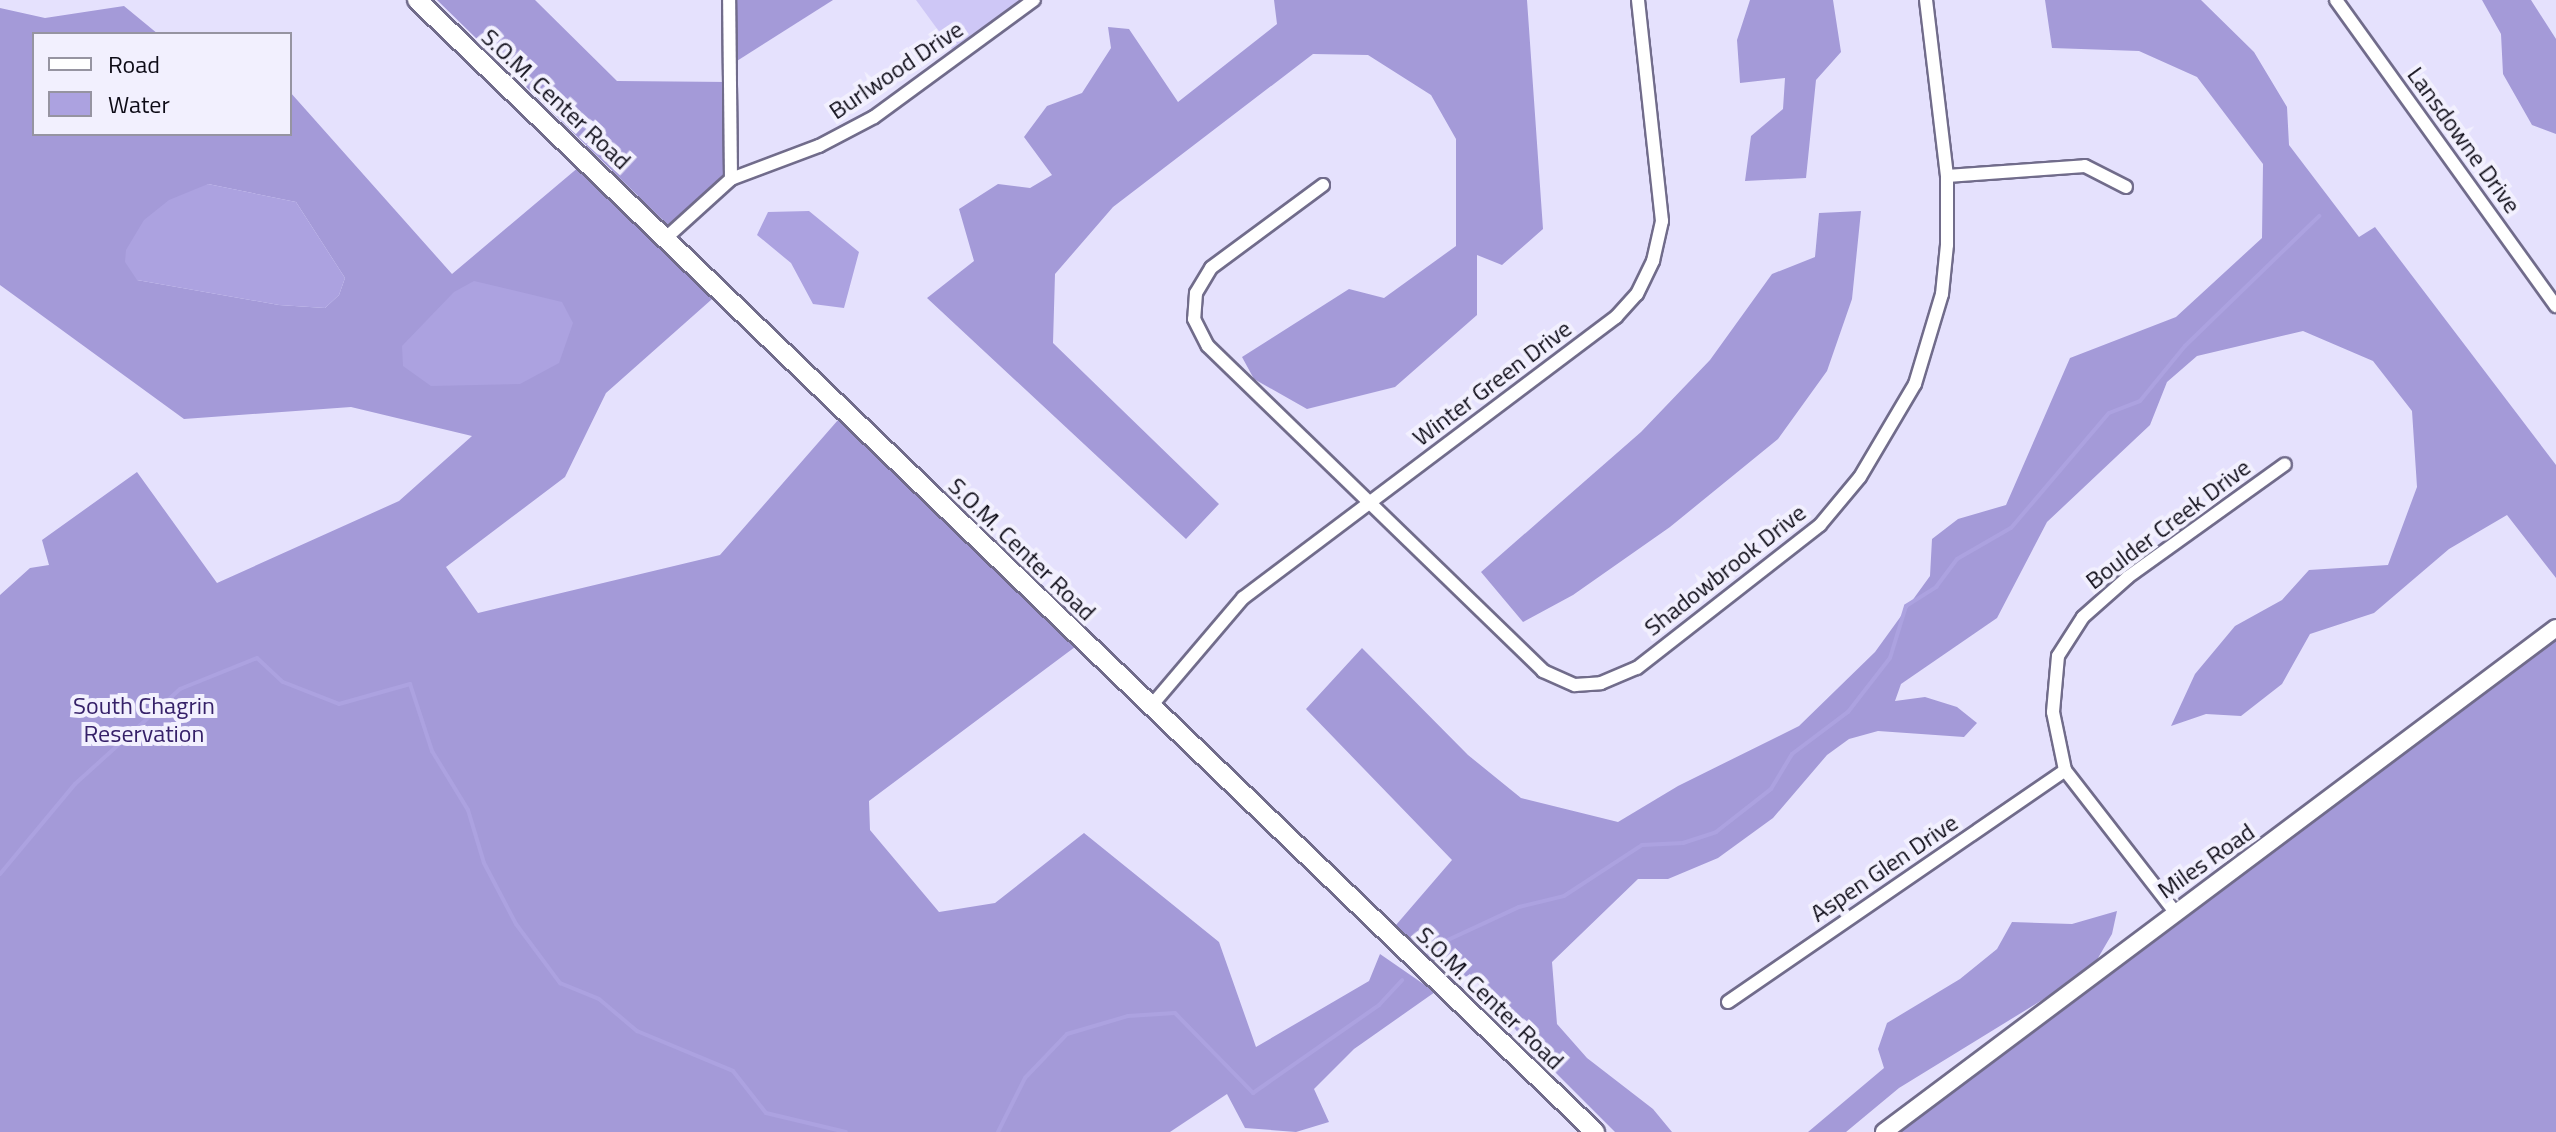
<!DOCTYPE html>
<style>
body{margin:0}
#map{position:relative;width:2556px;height:1132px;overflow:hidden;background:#e5e1fd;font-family:"Titillium Web",sans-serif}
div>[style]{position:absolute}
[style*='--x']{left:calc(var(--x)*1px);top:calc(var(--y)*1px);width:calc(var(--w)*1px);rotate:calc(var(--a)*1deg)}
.green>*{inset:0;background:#cec7f6}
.forest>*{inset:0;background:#a49ad8}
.water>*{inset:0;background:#aca2e0}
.stream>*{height:4px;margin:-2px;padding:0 2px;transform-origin:2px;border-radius:2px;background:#aca2e0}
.roads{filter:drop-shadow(2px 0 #716c8b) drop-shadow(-2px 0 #716c8b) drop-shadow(0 2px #716c8b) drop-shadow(0 -2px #716c8b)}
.street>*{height:12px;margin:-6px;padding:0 6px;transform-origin:6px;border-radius:6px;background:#fff}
.secondary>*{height:16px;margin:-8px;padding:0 8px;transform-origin:8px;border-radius:8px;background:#fff}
.primary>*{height:18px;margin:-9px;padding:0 9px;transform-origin:9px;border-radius:9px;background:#fff}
span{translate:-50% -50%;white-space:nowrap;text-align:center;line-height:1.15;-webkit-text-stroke:8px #f2f0fe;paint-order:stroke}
.street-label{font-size:24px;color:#0d0b16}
.park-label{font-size:24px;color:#362169}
.legend{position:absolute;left:32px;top:32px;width:260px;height:104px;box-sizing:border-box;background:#f2f0fe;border:2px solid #9694a1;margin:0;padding:10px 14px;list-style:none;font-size:24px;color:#0d0b16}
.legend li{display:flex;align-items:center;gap:16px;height:40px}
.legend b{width:40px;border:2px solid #9694a1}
</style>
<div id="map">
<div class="green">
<i style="clip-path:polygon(916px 0,1034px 0,957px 56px)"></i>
</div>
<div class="forest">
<i style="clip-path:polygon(437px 0,535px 0,617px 81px,729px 82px,731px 179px,674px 231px)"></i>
<i style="clip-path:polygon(729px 0,833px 0,729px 66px)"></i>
<i style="clip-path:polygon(1274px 0,1527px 0,1543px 229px,1502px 265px,1477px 255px,1477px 315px,1395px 387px,1307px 409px,1254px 379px,1242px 357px,1349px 289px,1384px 298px,1456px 246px,1456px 139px,1431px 95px,1368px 55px,1313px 54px,1113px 207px,1055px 274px,1053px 343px,1219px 504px,1186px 539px,927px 298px,974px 261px,959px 209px,998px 184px,1030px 188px,1052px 175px,1024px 137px,1047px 106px,1082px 93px,1111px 48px,1108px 27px,1129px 29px,1178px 102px,1277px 24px)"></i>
<i style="clip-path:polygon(1750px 0,1833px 0,1841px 52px,1816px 80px,1806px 178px,1745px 181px,1751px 136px,1783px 109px,1785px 78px,1740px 83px,1737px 40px)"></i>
<i style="clip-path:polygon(2045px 0,2201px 0,2254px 52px,2287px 107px,2289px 145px,2359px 237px,2375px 227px,2556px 465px,2556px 578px,2507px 515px,2449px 549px,2374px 613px,2310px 634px,2282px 684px,2241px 716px,2206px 714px,2171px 726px,2195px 674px,2235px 626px,2282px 600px,2309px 570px,2388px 565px,2417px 487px,2412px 411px,2373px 361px,2303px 331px,2197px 356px,2167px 382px,2150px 425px,2047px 522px,1997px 618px,1901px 684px,1895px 701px,1925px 697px,1957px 707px,1977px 723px,1964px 737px,1878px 731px,1849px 739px,1827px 755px,1773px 818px,1718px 858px,1668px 879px,1638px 879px,1552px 962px,1557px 1024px,1587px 1058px,1653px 1109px,1672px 1132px,1615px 1132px,1530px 1047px,1470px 974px,1456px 983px,1396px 925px,1452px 860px,1306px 709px,1362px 648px,1468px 755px,1521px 798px,1618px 822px,1678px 786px,1799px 726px,1875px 652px,1930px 576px,1932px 539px,1958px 519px,2006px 505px,2070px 358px,2176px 317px,2262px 238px,2263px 164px,2197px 77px,2139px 51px,2052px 48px)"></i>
<i style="clip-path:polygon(2482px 0,2531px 0,2556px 39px,2556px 134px,2532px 125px,2503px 74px,2501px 34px)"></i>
<i style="clip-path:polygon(evenodd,124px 6px,158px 34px,34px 34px,34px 134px,290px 134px,290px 92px,452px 274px,586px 161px,720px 292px,606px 393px,565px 477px,446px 567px,478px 613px,720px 555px,845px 412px,1083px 641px,869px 801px,870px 830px,939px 912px,995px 903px,1084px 833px,1219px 942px,1256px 1047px,1369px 981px,1380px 954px,1435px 992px,1354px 1049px,1314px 1089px,1329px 1122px,1296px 1132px,1245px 1128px,1227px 1094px,1170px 1132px,0 1132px,0 595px,30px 568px,49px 565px,42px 540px,137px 472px,217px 583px,399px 501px,472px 436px,351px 407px,184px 419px,0 285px,0 8px,45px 18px,124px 6px,208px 184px,296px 202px,345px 278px,339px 295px,325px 308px,279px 305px,137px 280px,208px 184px)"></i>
<i style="clip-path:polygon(1861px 211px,1852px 299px,1827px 371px,1778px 439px,1670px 527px,1573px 595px,1523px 622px,1481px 572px,1641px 432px,1710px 360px,1772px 274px,1815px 257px,1819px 213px)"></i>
<i style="clip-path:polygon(2556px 628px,2556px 1132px,1884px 1132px)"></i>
<i style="clip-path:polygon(2117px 911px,2112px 934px,2091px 970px,1899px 1088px,1846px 1132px,1808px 1132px,1884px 1068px,1878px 1049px,1887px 1023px,1960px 979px,1997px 949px,2012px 922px,2072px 924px)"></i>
</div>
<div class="water">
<i style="clip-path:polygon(208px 184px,296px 202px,345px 278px,339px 295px,325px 308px,279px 305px,137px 280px,125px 262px,126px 250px,144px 220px,169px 200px)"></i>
<i style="clip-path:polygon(809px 211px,859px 252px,844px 308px,813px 304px,791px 263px,757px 235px,768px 212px)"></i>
<i style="clip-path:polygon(474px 281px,562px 302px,573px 323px,559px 363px,520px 384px,431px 386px,403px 366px,402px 346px,454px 292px)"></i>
</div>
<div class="stream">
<i style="--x:0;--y:874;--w:117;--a:-50.2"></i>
<i style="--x:75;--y:784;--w:142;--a:-42.1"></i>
<i style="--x:180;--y:689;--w:83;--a:-21.9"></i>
<i style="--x:257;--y:658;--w:35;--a:43"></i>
<i style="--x:283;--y:682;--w:60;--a:21.4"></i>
<i style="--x:339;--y:704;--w:74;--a:-15.7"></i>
<i style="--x:410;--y:684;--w:71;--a:71.8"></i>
<i style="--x:432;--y:751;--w:69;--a:58.6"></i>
<i style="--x:468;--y:810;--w:55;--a:73.2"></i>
<i style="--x:484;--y:863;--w:69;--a:62.3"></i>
<i style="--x:516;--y:924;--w:74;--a:53.3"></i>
<i style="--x:560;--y:983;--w:42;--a:22.3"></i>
<i style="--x:599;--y:999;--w:50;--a:40.1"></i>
<i style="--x:637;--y:1031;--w:104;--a:22.6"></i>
<i style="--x:733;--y:1071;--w:53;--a:51.8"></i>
<i style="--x:766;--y:1113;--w:82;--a:13.4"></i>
<i style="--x:1437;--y:945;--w:90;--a:-24.9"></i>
<i style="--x:1519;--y:907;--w:46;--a:-13.7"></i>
<i style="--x:1564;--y:896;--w:93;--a:-33.2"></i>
<i style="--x:1642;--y:845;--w:41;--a:-2.8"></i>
<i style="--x:1683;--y:843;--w:35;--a:-18"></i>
<i style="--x:1716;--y:832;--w:70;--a:-38"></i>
<i style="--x:1771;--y:789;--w:41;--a:-59"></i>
<i style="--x:1792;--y:754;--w:70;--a:-36.9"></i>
<i style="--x:1848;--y:712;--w:68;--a:-52.1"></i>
<i style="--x:1890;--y:658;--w:54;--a:-72.9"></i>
<i style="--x:1906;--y:606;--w:36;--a:-32"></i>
<i style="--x:1936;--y:587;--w:35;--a:-53"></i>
<i style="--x:1957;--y:559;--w:62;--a:-29.9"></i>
<i style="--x:2011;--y:528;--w:151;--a:-49.6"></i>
<i style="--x:2109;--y:413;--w:33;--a:-21"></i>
<i style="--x:2140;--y:401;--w:71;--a:-50.7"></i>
<i style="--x:2185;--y:346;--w:187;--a:-44.1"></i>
<i style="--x:998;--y:1132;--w:60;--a:-63.4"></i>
<i style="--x:1025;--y:1078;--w:61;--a:-46.3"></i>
<i style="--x:1067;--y:1034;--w:64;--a:-16.4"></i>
<i style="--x:1128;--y:1016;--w:47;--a:-3.7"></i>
<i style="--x:1175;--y:1013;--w:112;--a:45.7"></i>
<i style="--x:1253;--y:1093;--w:154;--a:-34.9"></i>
<i style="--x:1379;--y:1005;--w:34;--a:-47"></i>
</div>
<div class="roads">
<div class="street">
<i style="--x:2336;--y:0;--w:377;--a:54.3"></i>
<i style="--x:1947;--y:176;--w:138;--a:-4.1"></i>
<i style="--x:2085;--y:166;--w:46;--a:27.1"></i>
<i style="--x:731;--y:179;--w:94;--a:-20.6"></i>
<i style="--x:819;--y:146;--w:62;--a:-27.8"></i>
<i style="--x:874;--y:117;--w:198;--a:-36.2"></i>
<i style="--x:1323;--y:185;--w:139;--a:143.5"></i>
<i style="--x:1211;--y:268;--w:29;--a:121"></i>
<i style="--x:1196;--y:293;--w:26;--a:94"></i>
<i style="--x:1194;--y:319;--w:30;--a:63"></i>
<i style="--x:1208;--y:346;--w:467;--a:44.1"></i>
<i style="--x:1543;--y:671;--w:35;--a:24"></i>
<i style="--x:1575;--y:685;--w:26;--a:-4"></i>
<i style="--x:1601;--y:683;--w:39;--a:-23"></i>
<i style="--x:1637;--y:668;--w:232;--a:-38"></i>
<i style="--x:1820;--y:525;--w:62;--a:-50.2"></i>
<i style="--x:1860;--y:477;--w:108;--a:-59.4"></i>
<i style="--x:1915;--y:384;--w:94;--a:-73.3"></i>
<i style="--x:1942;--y:294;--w:49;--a:-84.2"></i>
<i style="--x:1947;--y:245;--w:69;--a:-90"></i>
<i style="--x:1947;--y:176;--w:177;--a:-96.8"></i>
<i style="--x:667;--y:237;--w:86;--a:-42.2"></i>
<i style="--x:731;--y:179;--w:179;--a:-90.6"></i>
<i style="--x:1151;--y:706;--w:142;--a:-49.6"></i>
<i style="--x:1243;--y:598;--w:467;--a:-37"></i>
<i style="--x:1616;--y:317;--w:31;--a:-48"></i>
<i style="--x:1637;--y:294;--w:37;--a:-64"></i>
<i style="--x:1653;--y:261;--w:41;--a:-77.3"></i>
<i style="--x:1662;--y:221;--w:222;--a:-96.2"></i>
<i style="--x:2175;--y:912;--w:180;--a:-127.8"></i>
<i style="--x:2065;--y:770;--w:59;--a:-101.7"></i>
<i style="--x:2053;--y:712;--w:56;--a:-84.9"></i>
<i style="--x:2058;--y:656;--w:46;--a:-57.3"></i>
<i style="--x:2083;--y:617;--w:60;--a:-41.6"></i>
<i style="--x:2128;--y:577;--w:193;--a:-35.7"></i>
<i style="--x:1728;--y:1002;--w:409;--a:-34.5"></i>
</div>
<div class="secondary">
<i style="--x:1884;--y:1132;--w:840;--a:-36.87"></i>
</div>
<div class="primary">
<i style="--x:417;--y:0;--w:1634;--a:43.86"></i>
</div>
</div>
<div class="street-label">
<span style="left:896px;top:70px;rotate:-34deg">Burlwood Drive</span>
<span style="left:556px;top:99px;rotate:43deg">S.O.M. Center Road</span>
<span style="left:2464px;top:140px;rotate:54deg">Lansdowne Drive</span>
<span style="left:1492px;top:383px;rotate:-37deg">Winter Green Drive</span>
<span style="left:2168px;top:524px;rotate:-37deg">Boulder Creek Drive</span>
<span style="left:1022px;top:549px;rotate:44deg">S.O.M. Center Road</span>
<span style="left:1725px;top:570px;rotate:-38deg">Shadowbrook Drive</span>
<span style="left:2206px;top:861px;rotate:-35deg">Miles Road</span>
<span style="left:1884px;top:868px;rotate:-34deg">Aspen Glen Drive</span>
<span style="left:1490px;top:998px;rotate:44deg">S.O.M. Center Road</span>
</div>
<div class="park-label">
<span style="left:144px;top:720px">South Chagrin<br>Reservation</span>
</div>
<ul class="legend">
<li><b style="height:10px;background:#fff"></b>Road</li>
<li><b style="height:22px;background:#aca2e0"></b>Water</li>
</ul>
</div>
